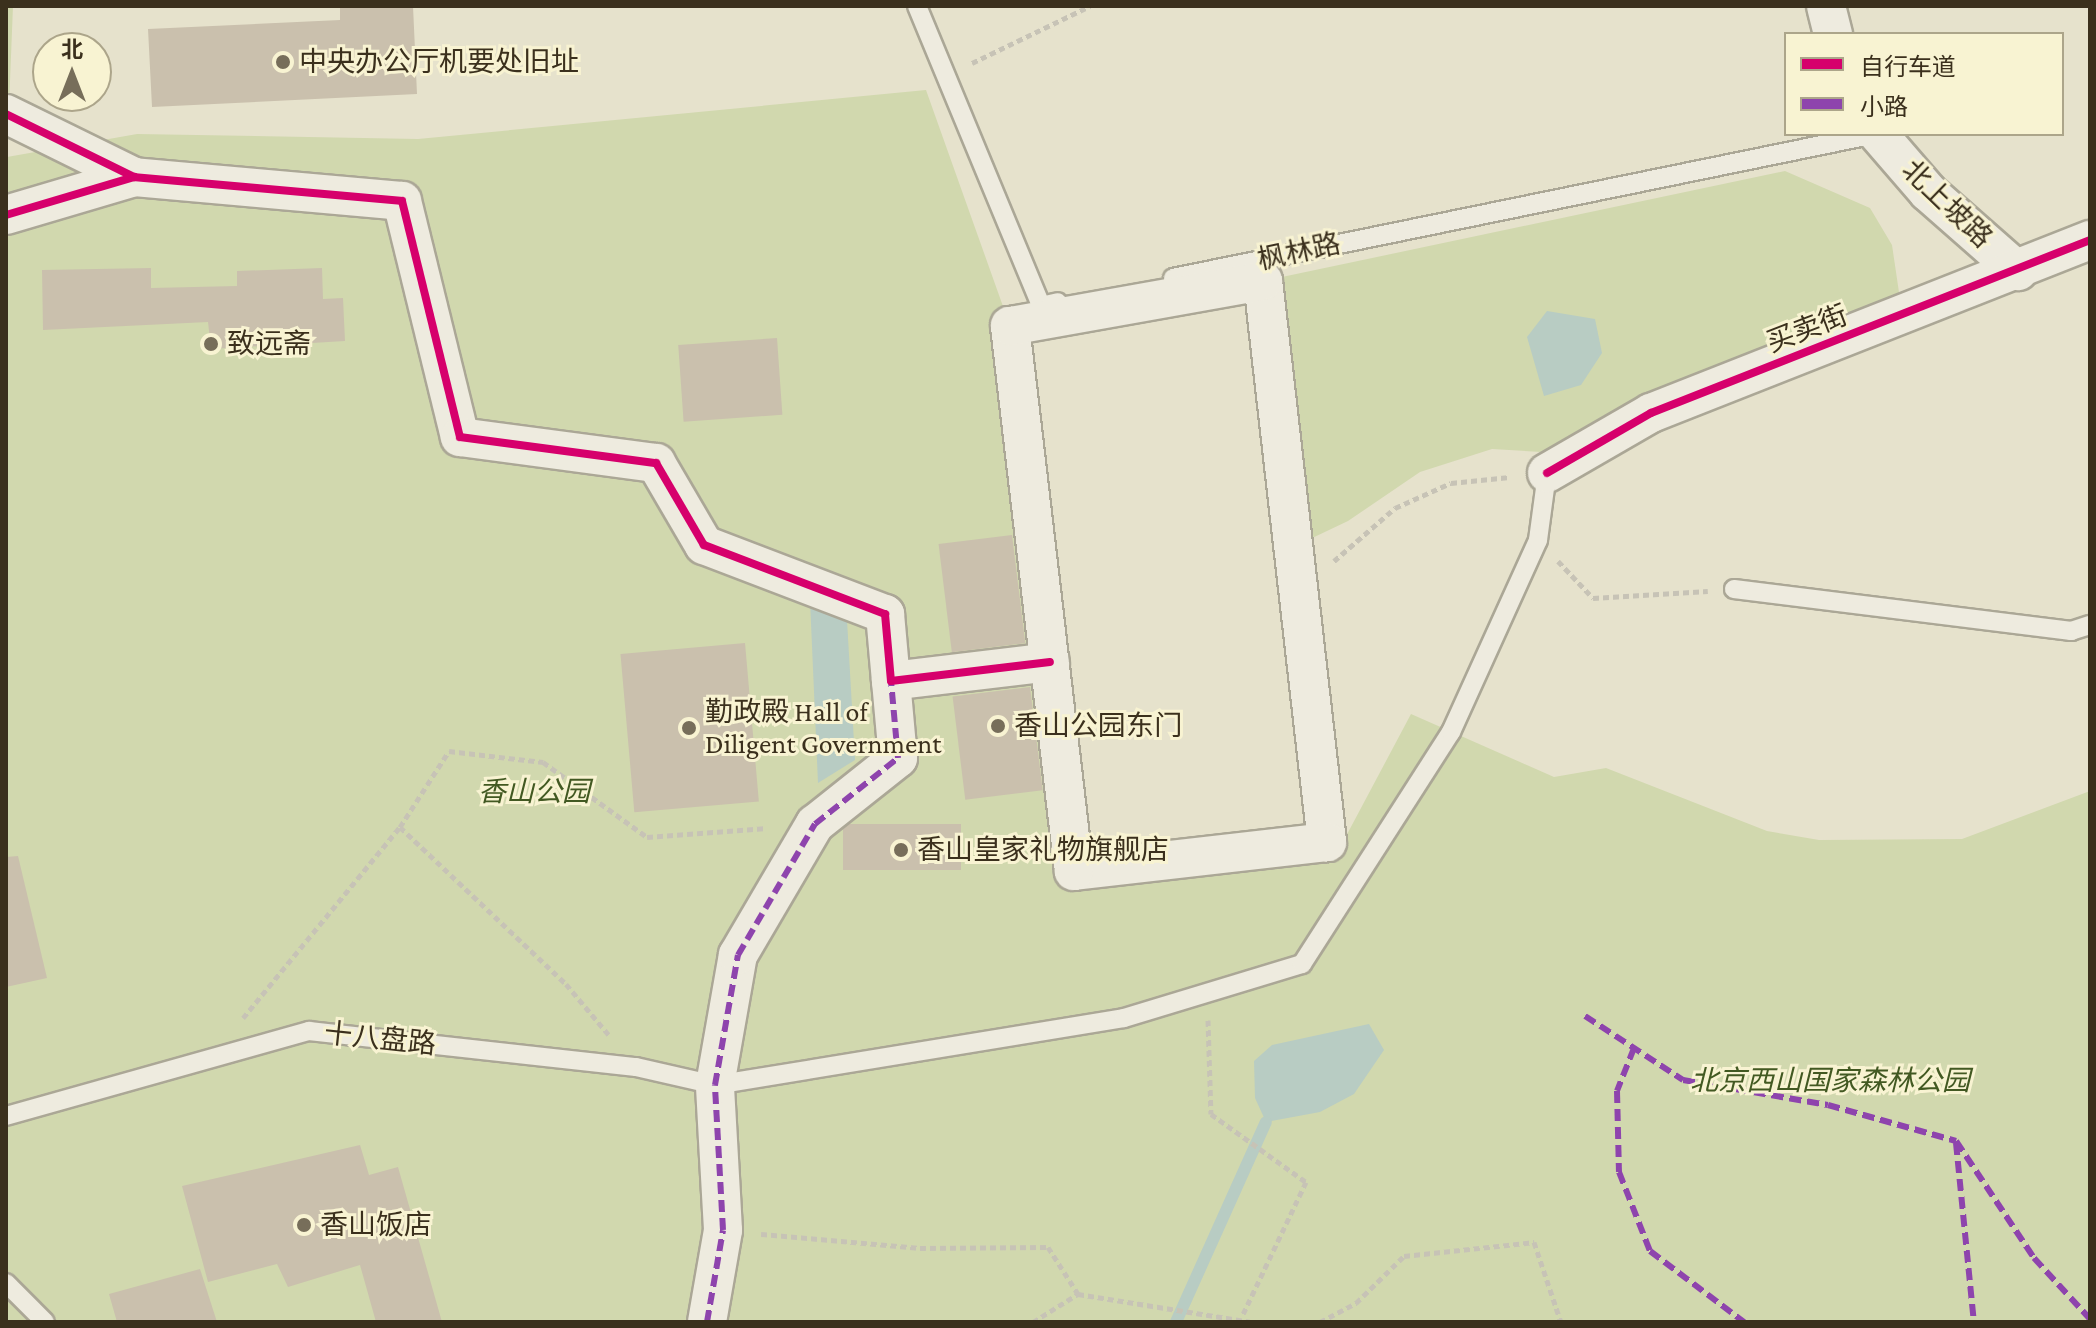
<!DOCTYPE html>
<meta charset="utf-8">
<style>
body{margin:0}
#map{position:relative;width:2096px;height:1328px;overflow:hidden;background:#e6e2cc;font-family:"Crimson Pro","Noto Sans SC",serif}
div>[style]{position:absolute}
[style*='--x']{left:calc(var(--x)*1px);top:calc(var(--y)*1px);width:calc(var(--w)*1px);rotate:calc(var(--a)*1deg)}
.green>*{inset:0;background:#d1d8ae}
.water>*{inset:0;background:#b8ccc3}
.stream>*{height:12px;margin:-6px;padding:0 6px;transform-origin:6px;border-radius:6px;background:#b8ccc3}
.building>*{inset:0;background:#cac0ad;transform-origin:0 0}
.path>*{height:5px;margin-top:-2.5px;transform-origin:0;background:repeating-linear-gradient(90deg,#c7c3b6 0 6px,transparent 0 10px)}
.roads{filter:drop-shadow(2px 0 #aba796) drop-shadow(-2px 0 #aba796) drop-shadow(0 2px #aba796) drop-shadow(0 -2px #aba796)}
.lane>*{height:18px;margin:-9px;padding:0 9px;transform-origin:9px;border-radius:9px;background:#eeebdf}
.street>*{height:38px;margin:-19px;padding:0 19px;transform-origin:19px;border-radius:19px;background:#eeebdf}
.quiet>*{height:6px;margin-top:-3px;transform-origin:0;background:repeating-linear-gradient(90deg,#8e44ad 0 12px,transparent 0 18px)}
.cycleway>*{height:8px;margin:-4px;padding:0 4px;transform-origin:4px;border-radius:4px;background:#d6006c}
.dots>*{width:22px;height:22px;translate:-50% -50%;box-sizing:border-box;border:4px solid #f8f3d2;border-radius:50%}
span{translate:-50% -50%;white-space:nowrap;text-align:center;line-height:1.15;-webkit-text-stroke:6px #f8f3d2;paint-order:stroke}
.poi-label{font-size:28px;color:#3b301d}
.left{translate:0 -50%;text-align:left}
.street-label{font-size:28px;color:#3b301d}
.park-label{font-size:28px;color:#425922;font-style:italic}
.frame{position:absolute;inset:0;border:8px solid #3b301d;pointer-events:none}
.legend{position:absolute;left:1784px;top:32px;width:280px;height:104px;box-sizing:border-box;background:#f8f3d2;border:2px solid #aca58a;margin:0;padding:10px 14px;list-style:none;font-size:24px;color:#3b301d}
.legend li{display:flex;align-items:center;gap:16px;height:40px}
.legend b{width:40px;border:2px solid #aca58a}
.north{position:absolute;left:32px;top:32px;width:80px;height:80px;box-sizing:border-box;background:#f8f3d2;border:2px solid #aca58a;border-radius:50%;rotate:0deg;font-size:22px;font-weight:700;line-height:32px;text-align:center;color:#3b301d}
.north::after{content:'';display:block;margin:auto;width:28px;height:36px;background:#776e5a;clip-path:polygon(50% 0,100% 100%,50% 72%,0 100%)}
</style>
<div id="map">
<div class="green">
<i style="clip-path:polygon(6px 6px,13px 6px,7px 157px,137px 134px,418px 139px,926px 90px,1010px 326px,1075px 871px,1344px 840px,1411px 714px,1554px 777px,1606px 768px,1767px 831px,1819px 840px,1962px 839px,2090px 791px,2090px 1322px,6px 1322px)"></i>
<i style="clip-path:polygon(1785px 171px,1870px 208px,1892px 245px,1900px 299px,1652px 397px,1541px 452px,1492px 449px,1420px 472px,1348px 521px,1289px 549px,1263px 281px)"></i>
</div>
<div class="water">
<i style="clip-path:polygon(1547px 311px,1595px 319px,1602px 353px,1581px 385px,1544px 396px,1527px 337px)"></i>
<i style="clip-path:polygon(810px 600px,847px 620px,855px 760px,818px 783px)"></i>
<i style="clip-path:polygon(1369px 1024px,1384px 1050px,1354px 1094px,1320px 1112px,1266px 1122px,1255px 1098px,1254px 1061px,1272px 1045px)"></i>
</div>
<div class="stream">
<i style="--x:1176;--y:1322;--w:219;--a:-65.8"></i>
</div>
<div class="building">
<i style="clip-path:polygon(340px 6px,413px 6px,417px 94px,152px 107px,148px 29px,340px 20px)"></i>
<i style="clip-path:polygon(151px 268px,151px 288px,237px 286px,237px 271px,322px 268px,323px 299px,343px 298px,345px 341px,211px 349px,208px 322px,43px 330px,42px 270px)"></i>
<i style="left:777px;top:338px;width:77px;height:99px;rotate:86deg"></i>
<i style="left:1012px;top:535px;width:109px;height:74px;rotate:83deg"></i>
<i style="left:745px;top:643px;width:159px;height:125px;rotate:85deg"></i>
<i style="left:1030px;top:687px;width:104px;height:78px;rotate:83deg"></i>
<i style="left:961px;top:824px;width:46px;height:118px;rotate:90deg"></i>
<i style="clip-path:polygon(18px 856px,47px 978px,6px 987px,6px 857px)"></i>
<i style="clip-path:polygon(360px 1145px,369px 1175px,398px 1167px,442px 1322px,376px 1322px,360px 1265px,288px 1287px,277px 1264px,208px 1282px,182px 1186px)"></i>
<i style="clip-path:polygon(200px 1269px,217px 1322px,117px 1322px,109px 1294px)"></i>
</div>
<div class="path">
<i style="--x:972;--y:63;--w:131;--a:-25.8"></i>
<i style="--x:1334;--y:561;--w:81;--a:-41"></i>
<i style="--x:1395;--y:508;--w:61;--a:-24.1"></i>
<i style="--x:1451;--y:483;--w:59;--a:-5.8"></i>
<i style="--x:1558;--y:561;--w:51;--a:46.6"></i>
<i style="--x:1593;--y:598;--w:115;--a:-3.5"></i>
<i style="--x:400;--y:827;--w:90;--a:-57.2"></i>
<i style="--x:449;--y:751;--w:95;--a:6.7"></i>
<i style="--x:543;--y:762;--w:128;--a:35.8"></i>
<i style="--x:647;--y:837;--w:119;--a:-4.3"></i>
<i style="--x:243;--y:1018;--w:247;--a:-50.6"></i>
<i style="--x:400;--y:827;--w:228;--a:43.4"></i>
<i style="--x:566;--y:984;--w:67;--a:49.9"></i>
<i style="--x:1208;--y:1020;--w:94;--a:88.2"></i>
<i style="--x:1211;--y:1114;--w:117;--a:35.6"></i>
<i style="--x:1306;--y:1182;--w:148;--a:115.5"></i>
<i style="--x:761;--y:1234;--w:160;--a:5"></i>
<i style="--x:920;--y:1248;--w:128;--a:-0.4"></i>
<i style="--x:1048;--y:1247;--w:56;--a:57.4"></i>
<i style="--x:1033;--y:1322;--w:53;--a:-31.9"></i>
<i style="--x:1078;--y:1294;--w:174;--a:9.2"></i>
<i style="--x:1320;--y:1322;--w:41;--a:-27.8"></i>
<i style="--x:1356;--y:1303;--w:67;--a:-44.4"></i>
<i style="--x:1404;--y:1256;--w:131;--a:-6.1"></i>
<i style="--x:1534;--y:1242;--w:84;--a:71.4"></i>
</div>
<div class="roads">
<div class="lane">
<i style="--x:917;--y:6;--w:325;--a:67.5"></i>
<i style="--x:1041;--y:306;--w:17;--a:-13"></i>
<i style="--x:1173;--y:278;--w:717;--a:-11.59"></i>
<i style="--x:1734;--y:589;--w:340;--a:7.1"></i>
<i style="--x:2071;--y:631;--w:20;--a:-18"></i>
<i style="--x:6;--y:1116;--w:315;--a:-15.7"></i>
<i style="--x:309;--y:1031;--w:329;--a:6.3"></i>
<i style="--x:636;--y:1067;--w:81;--a:12.8"></i>
<i style="--x:715;--y:1085;--w:414;--a:-9.3"></i>
<i style="--x:1124;--y:1018;--w:186;--a:-16.9"></i>
<i style="--x:1302;--y:964;--w:276;--a:-57.3"></i>
<i style="--x:1451;--y:732;--w:211;--a:-65.6"></i>
<i style="--x:1538;--y:540;--w:68;--a:-82.3"></i>
<i style="--x:6;--y:1283;--w:55;--a:45"></i>
</div>
<div class="street">
<i style="--x:1826;--y:6;--w:29;--a:76"></i>
<i style="--x:6;--y:114;--w:143;--a:26.2"></i>
<i style="--x:1878;--y:134;--w:77;--a:49.2"></i>
<i style="--x:1928;--y:192;--w:120;--a:41.3"></i>
<i style="--x:6;--y:215;--w:134;--a:-16.5"></i>
<i style="--x:134;--y:177;--w:269;--a:5.1"></i>
<i style="--x:402;--y:201;--w:243;--a:76.2"></i>
<i style="--x:460;--y:437;--w:198;--a:7.6"></i>
<i style="--x:656;--y:463;--w:95;--a:59.7"></i>
<i style="--x:704;--y:545;--w:194;--a:20.9"></i>
<i style="--x:885;--y:614;--w:67;--a:84.9"></i>
<i style="--x:891;--y:681;--w:160;--a:-6.8"></i>
<i style="--x:1263;--y:281;--w:565;--a:83.49"></i>
<i style="--x:1327;--y:842;--w:255;--a:173.5"></i>
<i style="--x:1074;--y:871;--w:549;--a:-96.7"></i>
<i style="--x:1010;--y:326;--w:257;--a:-10.1"></i>
<i style="--x:1547;--y:473;--w:120;--a:-30"></i>
<i style="--x:1651;--y:413;--w:472;--a:-21.5"></i>
<i style="--x:707;--y:1322;--w:93;--a:-80.1"></i>
<i style="--x:723;--y:1230;--w:145;--a:-93.2"></i>
<i style="--x:715;--y:1085;--w:132;--a:-80"></i>
<i style="--x:738;--y:955;--w:152;--a:-59.6"></i>
<i style="--x:815;--y:824;--w:106;--a:-38.5"></i>
<i style="--x:898;--y:758;--w:77;--a:-95.2"></i>
</div>
</div>
<div class="quiet">
<i style="--x:1585;--y:1016;--w:117;--a:33.1"></i>
<i style="--x:1683;--y:1080;--w:147;--a:9.8"></i>
<i style="--x:1828;--y:1105;--w:133;--a:15.7"></i>
<i style="--x:1956;--y:1141;--w:141;--a:56.3"></i>
<i style="--x:2034;--y:1258;--w:83;--a:47.4"></i>
<i style="--x:1634;--y:1048;--w:46;--a:111.6"></i>
<i style="--x:1617;--y:1091;--w:81;--a:88.6"></i>
<i style="--x:1619;--y:1172;--w:85;--a:68.6"></i>
<i style="--x:1650;--y:1251;--w:118;--a:37.1"></i>
<i style="--x:1956;--y:1143;--w:180;--a:84.3"></i>
<i style="--x:707;--y:1322;--w:93;--a:-80.1"></i>
<i style="--x:723;--y:1230;--w:145;--a:-93.2"></i>
<i style="--x:715;--y:1085;--w:132;--a:-80"></i>
<i style="--x:738;--y:955;--w:152;--a:-59.6"></i>
<i style="--x:815;--y:824;--w:106;--a:-38.5"></i>
<i style="--x:898;--y:758;--w:77;--a:-95.2"></i>
</div>
<div class="cycleway">
<i style="--x:6;--y:114;--w:143;--a:26.2"></i>
<i style="--x:6;--y:215;--w:134;--a:-16.5"></i>
<i style="--x:134;--y:177;--w:269;--a:5.1"></i>
<i style="--x:402;--y:201;--w:243;--a:76.2"></i>
<i style="--x:460;--y:437;--w:198;--a:7.6"></i>
<i style="--x:656;--y:463;--w:95;--a:59.7"></i>
<i style="--x:704;--y:545;--w:194;--a:20.9"></i>
<i style="--x:885;--y:614;--w:67;--a:84.9"></i>
<i style="--x:891;--y:681;--w:160;--a:-6.8"></i>
<i style="--x:1547;--y:473;--w:120;--a:-30"></i>
<i style="--x:1651;--y:413;--w:472;--a:-21.5"></i>
</div>
<div class="dots">
<i style="left:283px;top:62px;background:#776e5a"></i>
<i style="left:211px;top:344px;background:#776e5a"></i>
<i style="left:998px;top:726px;background:#776e5a"></i>
<i style="left:689px;top:728px;background:#776e5a"></i>
<i style="left:901px;top:850px;background:#776e5a"></i>
<i style="left:304px;top:1225px;background:#776e5a"></i>
</div>
<div class="poi-label">
<span class="left" style="left:299px;top:62px">中央办公厅机要处旧址</span>
<span class="left" style="left:227px;top:344px">致远斋</span>
<span class="left" style="left:705px;top:728px">勤政殿 Hall of<br>Diligent Government</span>
<span class="left" style="left:1014px;top:726px">香山公园东门</span>
<span class="left" style="left:917px;top:850px">香山皇家礼物旗舰店</span>
<span class="left" style="left:320px;top:1225px">香山饭店</span>
</div>
<div class="street-label">
<span style="left:1947px;top:204px;rotate:44deg">北上坡路</span>
<span style="left:1299px;top:252px;rotate:-12deg">枫林路</span>
<span style="left:1807px;top:329px;rotate:-21deg">买卖街</span>
<span style="left:380px;top:1039px;rotate:6deg">十八盘路</span>
</div>
<div class="park-label">
<span style="left:534px;top:792px">香山公园</span>
<span style="left:1830px;top:1081px">北京西山国家森林公园</span>
</div>
<div class="frame"></div>
<ul class="legend">
<li><b style="height:10px;background:#d6006c"></b>自行车道</li>
<li><b style="height:10px;background:#8e44ad"></b>小路</li>
</ul>
<div class="north">北</div>
</div>
